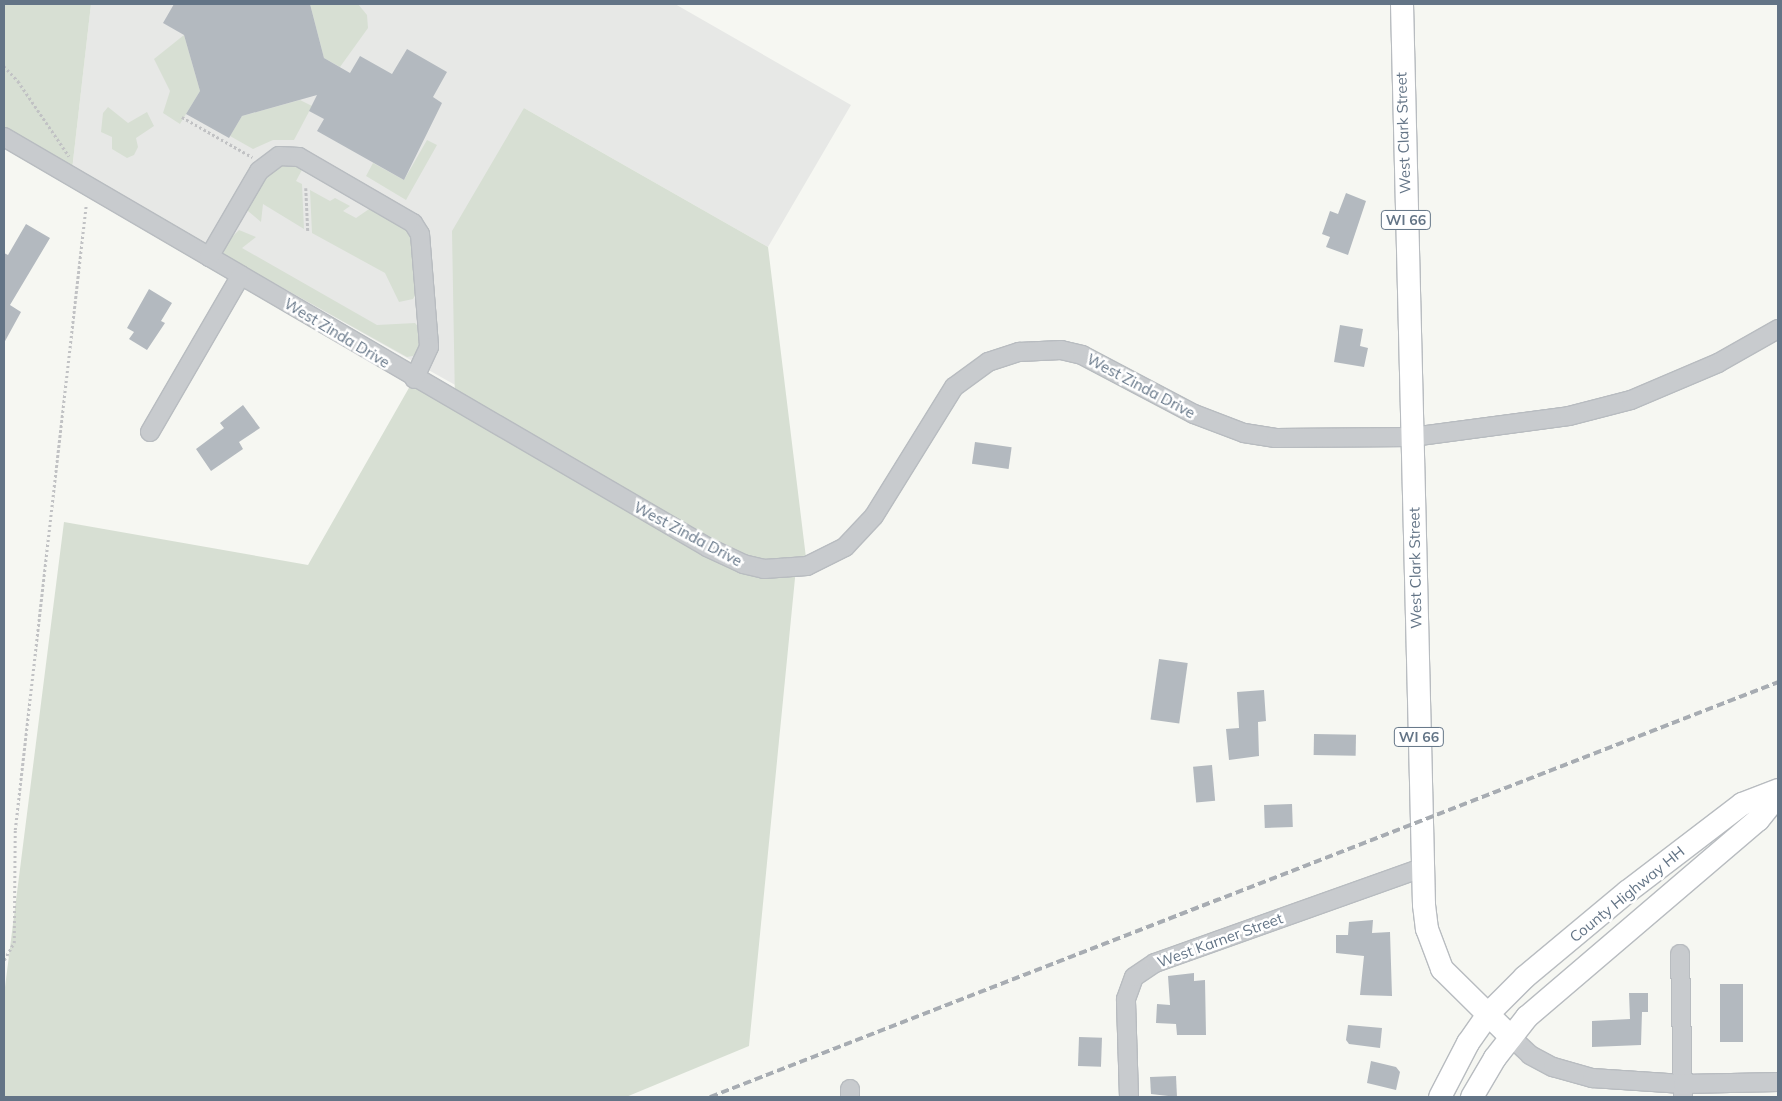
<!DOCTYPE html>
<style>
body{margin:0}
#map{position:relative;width:1782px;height:1101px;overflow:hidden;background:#f6f7f2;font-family:Mulish,sans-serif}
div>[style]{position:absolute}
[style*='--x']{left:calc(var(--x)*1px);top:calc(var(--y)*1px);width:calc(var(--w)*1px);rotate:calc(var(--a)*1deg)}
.built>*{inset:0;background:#e7e8e6}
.green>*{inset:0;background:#d7dfd3}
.building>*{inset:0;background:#b3b9bf;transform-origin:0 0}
.path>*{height:2.5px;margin-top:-1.25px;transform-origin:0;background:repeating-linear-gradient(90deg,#c1c2c4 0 2.5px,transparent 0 5px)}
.roads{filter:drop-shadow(1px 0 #b8bcc0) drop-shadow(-1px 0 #b8bcc0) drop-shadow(0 1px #b8bcc0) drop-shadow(0 -1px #b8bcc0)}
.minor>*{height:18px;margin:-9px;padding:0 9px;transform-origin:9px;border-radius:9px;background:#c8cbce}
.major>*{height:22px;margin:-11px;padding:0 11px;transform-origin:11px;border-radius:11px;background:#fff}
.rail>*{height:4px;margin-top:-2px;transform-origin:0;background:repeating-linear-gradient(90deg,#a7acb2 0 8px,transparent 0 12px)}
span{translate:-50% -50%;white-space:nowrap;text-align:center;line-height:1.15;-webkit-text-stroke:5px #fff;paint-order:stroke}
.shield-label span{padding:1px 4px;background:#fff;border:1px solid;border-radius:4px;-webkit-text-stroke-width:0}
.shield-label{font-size:14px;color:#637486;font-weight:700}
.street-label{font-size:15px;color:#637486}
.frame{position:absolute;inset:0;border:5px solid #637486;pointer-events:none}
</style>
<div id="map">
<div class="built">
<i style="clip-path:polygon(91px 4px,675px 4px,851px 105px,768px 247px,524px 108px,457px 386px,72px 170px)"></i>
</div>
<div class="green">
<i style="clip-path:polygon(4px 4px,91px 4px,72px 170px,4px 133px)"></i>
<i style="clip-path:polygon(310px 4px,358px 4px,367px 15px,368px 28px,340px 67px,324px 58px)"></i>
<i style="clip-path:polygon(184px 35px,200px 91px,180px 124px,163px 113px,170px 91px,154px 59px)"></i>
<i style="clip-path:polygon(300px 100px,312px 106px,294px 140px,273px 140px,253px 149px,230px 136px,242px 116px)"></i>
<i style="clip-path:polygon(108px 107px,128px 123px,147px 112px,154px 126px,136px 138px,138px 147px,134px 155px,127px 158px,112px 149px,112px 137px,101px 132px,103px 113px)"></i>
<i style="clip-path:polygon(524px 108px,768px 247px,807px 566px,796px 568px,749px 1046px,626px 1097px,4px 1097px,4px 995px,64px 522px,308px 565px,414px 379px,455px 403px,452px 231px)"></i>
<i style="clip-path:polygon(427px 140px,437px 145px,406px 200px,366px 176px,373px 163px,404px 180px)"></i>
<i style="clip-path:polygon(286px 161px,303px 168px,296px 181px,302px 184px,304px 229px,263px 204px,261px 222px,248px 211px,247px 205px,265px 172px)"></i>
<i style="clip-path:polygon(310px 190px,330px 201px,335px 198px,350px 206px,343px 211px,356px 218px,372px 207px,411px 230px,416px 294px,413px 299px,399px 302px,385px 273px,312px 233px)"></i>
<i style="clip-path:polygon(239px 230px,256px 237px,242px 248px,377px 325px,415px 323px,421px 330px,423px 343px,418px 355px,407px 357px,224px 255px,223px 246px)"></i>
</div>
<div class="building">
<i style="clip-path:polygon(174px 4px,310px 4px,324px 58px,350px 73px,360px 56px,392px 74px,407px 49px,447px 72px,433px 97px,442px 103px,404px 180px,317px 131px,324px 119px,309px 111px,317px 95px,242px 116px,229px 138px,186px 114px,200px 91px,184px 35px,163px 23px)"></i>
<i style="clip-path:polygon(1346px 193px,1366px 201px,1348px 255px,1326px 247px,1330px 237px,1322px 234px,1330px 211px,1338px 214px)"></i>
<i style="clip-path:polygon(26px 224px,50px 238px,10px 305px,21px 312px,4px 343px,4px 253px,8px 255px)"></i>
<i style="clip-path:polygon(149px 289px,172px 303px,161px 321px,165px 323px,147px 350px,129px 339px,134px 332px,127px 328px)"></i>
<i style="clip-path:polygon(1340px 325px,1363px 329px,1360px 346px,1368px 348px,1364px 367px,1334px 362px)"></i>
<i style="clip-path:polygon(243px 405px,260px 428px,239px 442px,243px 449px,211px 471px,196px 449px,224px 428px,220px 423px)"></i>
<i style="left:975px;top:442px;width:37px;height:22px;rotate:8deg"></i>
<i style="left:1159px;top:659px;width:29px;height:61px;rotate:8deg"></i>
<i style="clip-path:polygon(1264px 690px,1266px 721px,1258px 722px,1259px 756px,1229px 760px,1226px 729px,1239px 728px,1237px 692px)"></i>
<i style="left:1314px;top:734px;width:42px;height:21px;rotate:1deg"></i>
<i style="left:1212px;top:765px;width:36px;height:19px;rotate:85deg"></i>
<i style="left:1292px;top:804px;width:23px;height:28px;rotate:88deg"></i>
<i style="clip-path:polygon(1373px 920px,1372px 933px,1390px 932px,1392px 996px,1360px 995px,1364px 956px,1336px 953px,1336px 935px,1348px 935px,1349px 922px)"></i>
<i style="clip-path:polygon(1194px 973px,1194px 981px,1205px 980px,1206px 1035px,1177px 1035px,1176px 1024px,1156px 1023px,1157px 1004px,1170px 1005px,1168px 976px)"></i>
<i style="left:1743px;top:984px;width:58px;height:23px;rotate:90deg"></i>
<i style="clip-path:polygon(1629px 993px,1648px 993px,1648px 1012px,1642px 1012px,1641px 1045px,1592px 1047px,1592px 1021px,1630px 1019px)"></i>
<i style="clip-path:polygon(1348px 1025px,1382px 1028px,1380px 1048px,1349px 1044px,1346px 1040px)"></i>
<i style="left:1079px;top:1037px;width:23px;height:29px;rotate:2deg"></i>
<i style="clip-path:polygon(1371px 1061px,1396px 1067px,1400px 1072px,1396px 1090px,1367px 1083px)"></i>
<i style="clip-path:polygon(1176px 1076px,1177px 1097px,1151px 1094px,1150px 1077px)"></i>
</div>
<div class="path">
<i style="--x:4;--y:66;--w:21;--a:47"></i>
<i style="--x:18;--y:81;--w:91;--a:55.8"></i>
<i style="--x:182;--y:117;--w:81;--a:29.7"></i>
<i style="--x:306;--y:188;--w:44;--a:87.4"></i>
<i style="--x:4;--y:960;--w:20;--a:-60"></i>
<i style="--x:14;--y:943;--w:113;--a:-89.5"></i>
<i style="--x:15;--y:830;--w:629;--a:-83.52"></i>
</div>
<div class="roads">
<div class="minor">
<i style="--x:4;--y:137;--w:814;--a:30.25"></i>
<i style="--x:707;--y:547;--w:40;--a:25"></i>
<i style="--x:743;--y:564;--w:22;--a:13"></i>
<i style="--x:764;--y:569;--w:43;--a:-4"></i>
<i style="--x:807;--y:566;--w:42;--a:-26.6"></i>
<i style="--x:845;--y:547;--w:42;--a:-46.9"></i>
<i style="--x:874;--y:516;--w:152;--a:-58.2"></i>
<i style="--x:954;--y:387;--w:42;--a:-36.3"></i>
<i style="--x:988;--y:362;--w:33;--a:-18"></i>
<i style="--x:1019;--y:352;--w:42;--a:-2.7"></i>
<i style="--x:1061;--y:350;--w:22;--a:13"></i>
<i style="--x:1082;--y:355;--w:127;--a:27.8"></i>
<i style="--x:1194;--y:414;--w:53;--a:20.8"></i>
<i style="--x:1244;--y:433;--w:32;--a:9"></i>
<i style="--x:1276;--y:438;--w:136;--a:-0.4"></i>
<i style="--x:1412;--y:437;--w:158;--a:-7.6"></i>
<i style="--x:1569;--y:416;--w:64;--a:-14.5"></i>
<i style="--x:1631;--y:400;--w:95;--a:-23"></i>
<i style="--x:1718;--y:363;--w:69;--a:-29.5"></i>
<i style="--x:209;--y:257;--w:99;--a:-59.8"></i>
<i style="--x:259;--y:171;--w:25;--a:-37"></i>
<i style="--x:279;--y:156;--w:20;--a:3"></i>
<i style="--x:299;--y:157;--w:132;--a:30.1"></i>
<i style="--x:413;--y:223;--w:13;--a:58"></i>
<i style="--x:420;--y:234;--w:113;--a:85.4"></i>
<i style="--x:429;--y:347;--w:35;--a:115"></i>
<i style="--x:150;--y:432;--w:181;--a:-59.9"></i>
<i style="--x:1680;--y:954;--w:143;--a:88.8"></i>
<i style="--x:1511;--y:1037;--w:26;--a:43"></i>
<i style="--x:1530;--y:1055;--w:26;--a:28"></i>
<i style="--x:1553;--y:1067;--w:41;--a:15.8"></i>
<i style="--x:1592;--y:1078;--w:91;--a:3.8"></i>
<i style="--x:1683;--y:1084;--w:95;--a:-1.2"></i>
<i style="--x:850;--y:1089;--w:8;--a:90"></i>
<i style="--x:1129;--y:1097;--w:98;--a:-91.8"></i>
<i style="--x:1126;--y:999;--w:23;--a:-70"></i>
<i style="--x:1134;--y:977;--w:25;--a:-34"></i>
<i style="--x:1155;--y:963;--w:283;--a:-19.6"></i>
</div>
<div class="major">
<i style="--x:1402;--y:4;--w:901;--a:88.6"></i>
<i style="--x:1424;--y:905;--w:24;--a:83"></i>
<i style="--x:1427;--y:929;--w:43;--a:69.4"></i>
<i style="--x:1442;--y:969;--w:97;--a:44.6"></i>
<i style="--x:1440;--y:1097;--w:61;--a:-62.6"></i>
<i style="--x:1468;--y:1043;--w:35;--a:-55"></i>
<i style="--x:1488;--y:1014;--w:52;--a:-45"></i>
<i style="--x:1525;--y:977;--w:133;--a:-39.8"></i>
<i style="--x:1627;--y:892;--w:145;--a:-37.4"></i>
<i style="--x:1742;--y:804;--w:39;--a:-21"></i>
<i style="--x:1472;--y:1097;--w:45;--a:-59.5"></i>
<i style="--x:1495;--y:1058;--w:52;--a:-52"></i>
<i style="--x:1527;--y:1017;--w:304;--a:-40.5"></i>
<i style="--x:1758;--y:820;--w:32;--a:-51"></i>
</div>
</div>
<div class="rail">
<i style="--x:710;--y:1097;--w:1146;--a:-21.23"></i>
</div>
<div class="shield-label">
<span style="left:1406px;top:220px">WI 66</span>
<span style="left:1419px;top:737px">WI 66</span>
</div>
<div class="street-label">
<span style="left:1403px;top:133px;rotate:-92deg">West Clark Street</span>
<span style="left:337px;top:333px;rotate:31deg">West Zinda Drive</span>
<span style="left:1141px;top:386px;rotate:28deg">West Zinda Drive</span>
<span style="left:688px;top:534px;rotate:28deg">West Zinda Drive</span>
<span style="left:1415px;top:568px;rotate:-91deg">West Clark Street</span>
<span style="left:1627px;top:894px;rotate:-39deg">County Highway HH</span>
<span style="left:1220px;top:940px;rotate:-20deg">West Karner Street</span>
</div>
<div class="frame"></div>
</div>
